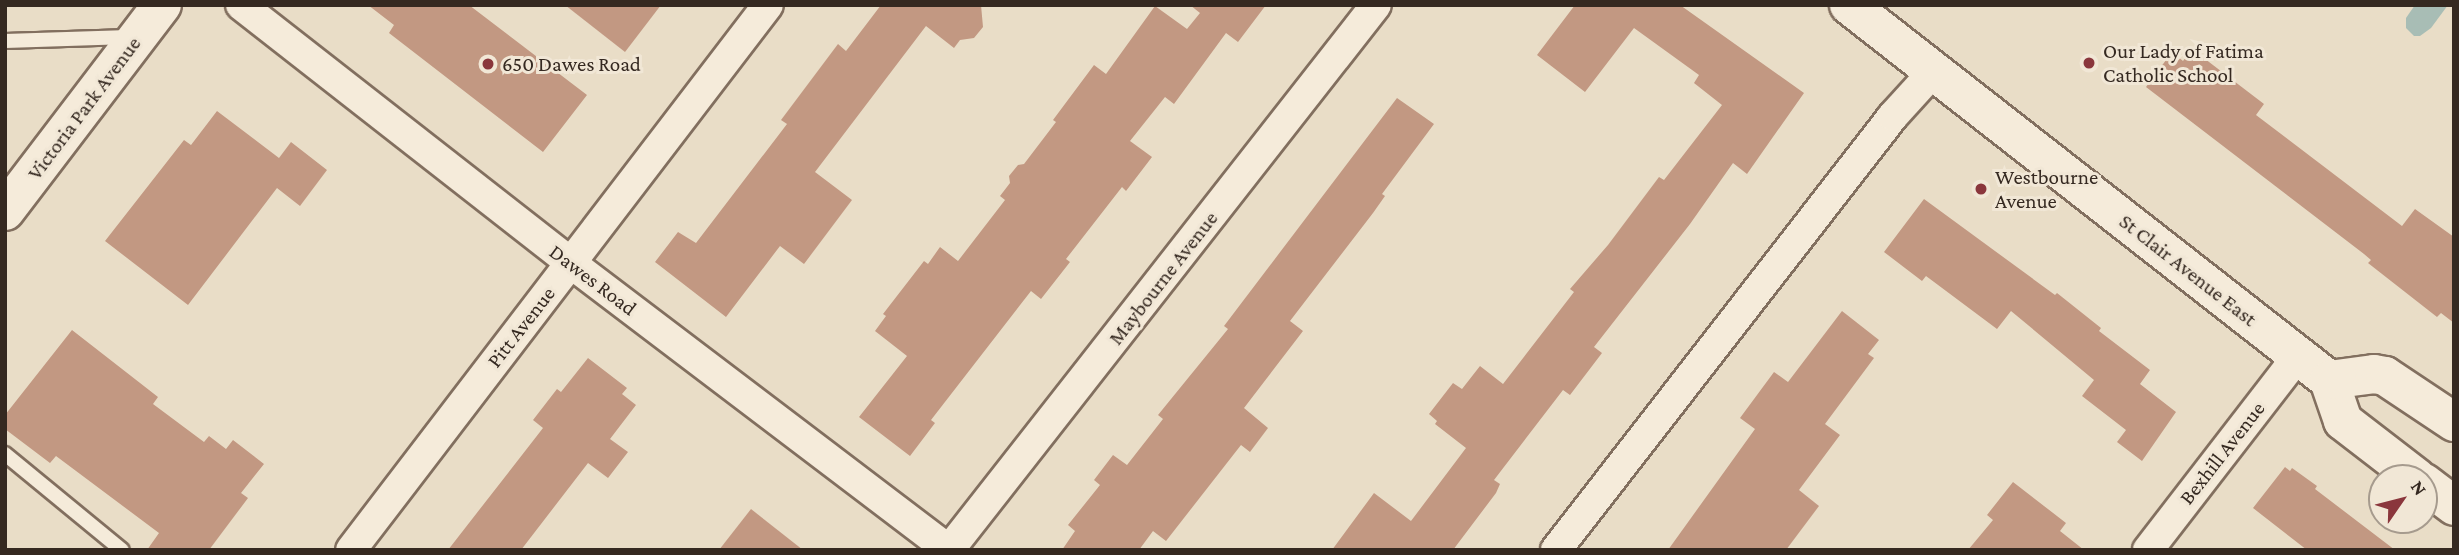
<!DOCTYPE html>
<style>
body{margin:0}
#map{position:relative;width:2459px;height:555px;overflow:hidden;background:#e9ddc7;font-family:"Crimson Pro",serif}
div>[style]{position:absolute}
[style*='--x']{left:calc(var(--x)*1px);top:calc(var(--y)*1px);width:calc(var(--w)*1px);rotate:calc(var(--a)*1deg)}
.water>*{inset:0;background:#a8bdb5}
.building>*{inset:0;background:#c29882}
.roads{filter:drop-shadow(2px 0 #826f5f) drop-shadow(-2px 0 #826f5f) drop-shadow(0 2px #826f5f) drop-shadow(0 -2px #826f5f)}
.lane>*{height:14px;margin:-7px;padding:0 7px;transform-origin:7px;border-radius:7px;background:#f5ebda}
.street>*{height:30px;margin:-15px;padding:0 15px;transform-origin:15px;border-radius:15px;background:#f5ebda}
.secondary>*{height:38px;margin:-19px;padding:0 19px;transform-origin:19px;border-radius:19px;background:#f5ebda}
.dots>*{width:19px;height:19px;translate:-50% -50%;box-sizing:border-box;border:4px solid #f1e7d6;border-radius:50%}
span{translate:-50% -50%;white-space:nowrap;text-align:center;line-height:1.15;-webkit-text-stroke:6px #f1e7d6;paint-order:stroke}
.poi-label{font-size:21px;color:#352921}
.left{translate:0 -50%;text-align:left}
.street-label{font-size:21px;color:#352921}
.frame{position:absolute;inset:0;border:7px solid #352921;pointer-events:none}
.north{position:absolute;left:2368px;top:464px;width:70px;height:70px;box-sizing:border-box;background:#f1e7d6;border:2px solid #a69b8e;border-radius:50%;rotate:55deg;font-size:19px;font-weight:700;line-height:28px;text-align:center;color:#352921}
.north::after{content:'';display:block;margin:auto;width:24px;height:32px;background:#8a363c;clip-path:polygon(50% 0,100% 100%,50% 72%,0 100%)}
</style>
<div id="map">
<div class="water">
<i style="clip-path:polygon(2415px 5px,2448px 5px,2431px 28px,2420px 36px,2414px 36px,2406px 28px,2406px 18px)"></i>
</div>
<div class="building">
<i style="clip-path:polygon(368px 5px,469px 5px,587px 95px,543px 152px,389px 33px,394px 25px)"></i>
<i style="clip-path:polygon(565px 5px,661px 5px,625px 52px)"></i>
<i style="clip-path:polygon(881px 5px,981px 5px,983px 27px,974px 38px,960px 40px,954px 48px,926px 26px,815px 172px,852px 200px,804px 264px,780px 246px,726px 317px,655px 262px,678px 232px,696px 243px,787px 124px,781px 120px,838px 44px,846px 51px)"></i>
<i style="clip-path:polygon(1190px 5px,1266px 5px,1238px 42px,1226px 33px,1174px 104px,1165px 97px,1130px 141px,1152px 157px,1126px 191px,1122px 187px,1066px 259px,1070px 262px,1041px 299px,1031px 291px,931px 420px,935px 423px,910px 456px,859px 417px,907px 356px,875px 331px,886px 316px,883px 314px,924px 261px,928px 264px,940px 247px,958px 261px,1005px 200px,1000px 196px,1010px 183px,1009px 176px,1018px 165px,1024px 164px,1056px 122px,1053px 120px,1094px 65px,1106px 74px,1155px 6px,1187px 29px,1200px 13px)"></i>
<i style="clip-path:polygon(1575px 5px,1680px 5px,1804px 93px,1747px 174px,1733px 163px,1690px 224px,1594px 347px,1602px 353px,1570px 395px,1563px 390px,1494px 480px,1500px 484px,1496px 493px,1453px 550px,1332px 550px,1374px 493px,1411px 521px,1466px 448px,1435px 424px,1437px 421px,1429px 414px,1453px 383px,1462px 389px,1480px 366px,1503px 384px,1574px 292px,1570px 289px,1608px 245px,1659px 177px,1664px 180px,1722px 105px,1694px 83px,1699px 75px,1634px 28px,1585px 92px,1537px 55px)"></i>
<i style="clip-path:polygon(2192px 49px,2264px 104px,2256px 115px,2402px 226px,2415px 209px,2454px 237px,2454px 323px,2441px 313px,2437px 317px,2368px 263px,2371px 260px,2364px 254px,2146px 87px,2172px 52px,2183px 61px)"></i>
<i style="clip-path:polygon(1397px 98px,1434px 124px,1382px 194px,1385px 196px,1373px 213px,1290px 321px,1303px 331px,1244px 408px,1268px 428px,1250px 452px,1241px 445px,1166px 541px,1153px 531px,1139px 550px,1062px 550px,1075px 531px,1068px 525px,1100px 485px,1094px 480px,1113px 455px,1127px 465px,1163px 419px,1158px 415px,1228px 329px,1224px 326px)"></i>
<i style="clip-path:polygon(217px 111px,279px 158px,291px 142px,327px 170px,300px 206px,277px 188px,188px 305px,105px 241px,184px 140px,191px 145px)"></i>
<i style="clip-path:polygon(1924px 199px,2055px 295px,2057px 293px,2101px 328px,2099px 331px,2150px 370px,2140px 384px,2176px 412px,2142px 461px,2117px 442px,2126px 430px,2082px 396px,2094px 380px,2011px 311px,1997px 329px,1926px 276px,1922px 281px,1884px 252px)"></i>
<i style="clip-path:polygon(1842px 311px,1879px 340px,1868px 354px,1874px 358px,1825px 424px,1840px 435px,1799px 490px,1819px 506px,1786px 550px,1668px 550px,1755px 429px,1740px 418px,1774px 372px,1788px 382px)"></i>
<i style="clip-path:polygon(72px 330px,158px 397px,153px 404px,204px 442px,209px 436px,226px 449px,233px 440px,264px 464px,241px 493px,248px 498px,209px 550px,147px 550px,159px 533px,56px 456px,50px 463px,5px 429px,5px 415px)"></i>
<i style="clip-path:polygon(588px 358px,627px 388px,622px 394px,636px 405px,610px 439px,628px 452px,608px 478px,588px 463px,521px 550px,448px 550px,543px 428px,533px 420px,557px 389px,561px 392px)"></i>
<i style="clip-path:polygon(2285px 467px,2290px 471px,2292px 468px,2317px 486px,2315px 489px,2395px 550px,2307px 550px,2253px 508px)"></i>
<i style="clip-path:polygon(2013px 482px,2066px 523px,2060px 531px,2084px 550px,1968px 550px,1993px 520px,1987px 515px)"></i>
<i style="clip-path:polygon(751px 509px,803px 550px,719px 550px)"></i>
</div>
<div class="roads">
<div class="lane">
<i style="--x:5;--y:41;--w:124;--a:-1.8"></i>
<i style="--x:5;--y:454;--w:151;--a:39.4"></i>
</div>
<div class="street">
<i style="--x:241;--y:5;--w:420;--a:38"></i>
<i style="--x:572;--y:264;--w:473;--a:37.2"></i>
<i style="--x:351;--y:550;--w:686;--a:-52.58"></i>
<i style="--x:949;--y:550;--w:692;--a:-51.92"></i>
<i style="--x:1556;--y:550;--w:549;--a:-52.17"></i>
<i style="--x:1893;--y:116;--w:59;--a:-47.7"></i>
<i style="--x:2148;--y:550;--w:245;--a:-52.3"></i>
</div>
<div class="secondary">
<i style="--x:1849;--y:5;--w:609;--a:38"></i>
<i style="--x:2329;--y:380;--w:43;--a:71.1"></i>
<i style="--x:2343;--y:421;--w:93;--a:37.6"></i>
<i style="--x:5;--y:211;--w:259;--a:-52.7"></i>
<i style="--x:2329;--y:380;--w:45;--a:-7.6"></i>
<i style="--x:2374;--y:374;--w:11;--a:10"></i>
<i style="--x:2385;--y:376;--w:83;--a:33.7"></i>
<i style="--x:2424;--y:483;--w:38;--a:37"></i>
</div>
</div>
<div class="dots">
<i style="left:2089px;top:63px;background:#8a363c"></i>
<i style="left:488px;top:64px;background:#8a363c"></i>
<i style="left:1981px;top:189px;background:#8a363c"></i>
</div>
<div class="poi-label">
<span class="left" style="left:2103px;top:63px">Our Lady of Fatima<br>Catholic School</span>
<span class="left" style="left:502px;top:64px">650 Dawes Road</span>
<span class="left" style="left:1995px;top:189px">Westbourne<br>Avenue</span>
</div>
<div class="street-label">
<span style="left:84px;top:108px;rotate:-53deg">Victoria Park Avenue</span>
<span style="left:2188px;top:270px;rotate:38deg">St Clair Avenue East</span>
<span style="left:1163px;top:278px;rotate:-52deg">Maybourne Avenue</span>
<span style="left:593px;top:280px;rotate:37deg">Dawes Road</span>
<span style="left:521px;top:327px;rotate:-52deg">Pitt Avenue</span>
<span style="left:2222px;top:453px;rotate:-52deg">Bexhill Avenue</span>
</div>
<div class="frame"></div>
<div class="north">N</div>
</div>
